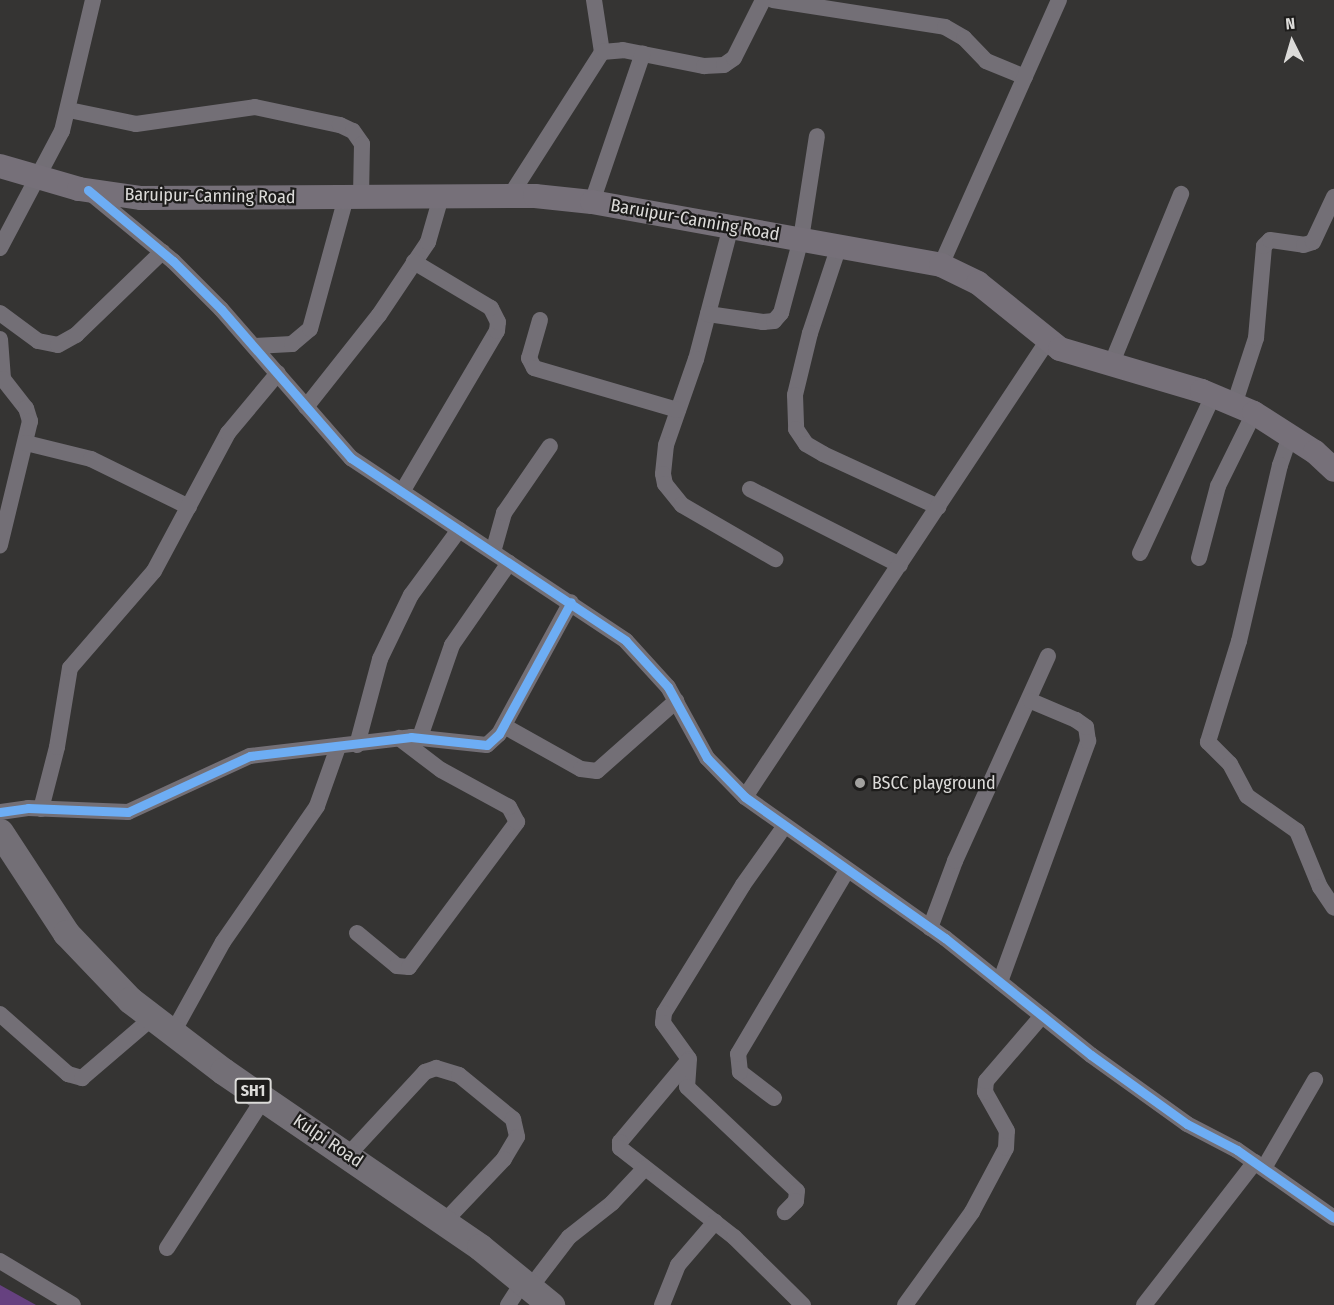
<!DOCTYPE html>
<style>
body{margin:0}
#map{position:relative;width:1334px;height:1305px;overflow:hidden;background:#353433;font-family:"Fira Sans Condensed",sans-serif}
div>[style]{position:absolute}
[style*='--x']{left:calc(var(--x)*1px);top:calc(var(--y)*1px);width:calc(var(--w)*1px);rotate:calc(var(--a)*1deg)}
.water>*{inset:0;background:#664180}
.street>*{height:16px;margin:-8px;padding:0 8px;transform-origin:8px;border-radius:8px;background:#736f76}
.secondary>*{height:24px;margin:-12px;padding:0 12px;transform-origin:12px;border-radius:12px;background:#767079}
.primary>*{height:27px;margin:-13.5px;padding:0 13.5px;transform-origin:13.5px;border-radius:13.5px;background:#736f76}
.cycleway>*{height:9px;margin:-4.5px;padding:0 4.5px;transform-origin:4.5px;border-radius:4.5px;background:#6dadf4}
.dots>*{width:16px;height:16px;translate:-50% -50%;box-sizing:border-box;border:3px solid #1d1c1b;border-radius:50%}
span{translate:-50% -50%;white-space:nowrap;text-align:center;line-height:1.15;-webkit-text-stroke:4.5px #1d1c1b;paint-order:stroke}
.shield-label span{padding:2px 4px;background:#1d1c1b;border:2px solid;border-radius:4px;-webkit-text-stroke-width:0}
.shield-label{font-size:16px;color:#dcdbd9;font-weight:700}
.street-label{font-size:18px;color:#dcdbd9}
.poi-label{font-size:18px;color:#dcdbd9}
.left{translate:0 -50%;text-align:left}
.north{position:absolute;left:1262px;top:12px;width:60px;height:60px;-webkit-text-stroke:4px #1d1c1b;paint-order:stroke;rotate:355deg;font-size:16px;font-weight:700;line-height:24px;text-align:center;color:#dcdbd9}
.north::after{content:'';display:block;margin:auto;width:21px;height:27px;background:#dcdbd9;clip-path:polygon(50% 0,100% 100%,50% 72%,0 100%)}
</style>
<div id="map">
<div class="water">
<i style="clip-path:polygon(0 1285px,36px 1305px,0 1305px)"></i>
</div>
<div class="street">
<i style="--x:594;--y:0;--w:53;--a:81.3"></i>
<i style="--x:773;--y:0;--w:174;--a:8.9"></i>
<i style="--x:945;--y:27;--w:22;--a:30"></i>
<i style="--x:964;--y:38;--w:32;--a:46"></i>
<i style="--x:986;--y:61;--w:42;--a:22.3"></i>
<i style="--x:69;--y:110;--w:68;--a:11.8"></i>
<i style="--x:136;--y:124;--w:120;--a:-8.1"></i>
<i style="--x:255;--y:107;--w:87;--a:12"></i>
<i style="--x:340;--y:125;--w:14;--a:25"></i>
<i style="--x:353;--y:131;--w:16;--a:55"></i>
<i style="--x:362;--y:144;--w:53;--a:91.1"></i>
<i style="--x:88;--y:191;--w:110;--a:39.5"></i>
<i style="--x:173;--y:261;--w:68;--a:45"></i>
<i style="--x:221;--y:309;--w:198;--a:48.9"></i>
<i style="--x:351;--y:458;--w:330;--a:33.6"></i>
<i style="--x:626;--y:641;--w:62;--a:47.6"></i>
<i style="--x:668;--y:687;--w:81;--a:61.2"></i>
<i style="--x:707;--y:758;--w:54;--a:45.7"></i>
<i style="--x:745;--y:797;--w:245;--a:35.2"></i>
<i style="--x:945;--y:938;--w:187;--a:38.7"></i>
<i style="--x:1091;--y:1055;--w:118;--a:35.7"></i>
<i style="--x:1187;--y:1124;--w:56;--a:27.5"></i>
<i style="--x:1237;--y:1150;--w:118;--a:35"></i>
<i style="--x:510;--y:196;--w:171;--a:-57.4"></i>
<i style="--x:602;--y:52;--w:21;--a:-5"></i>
<i style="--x:623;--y:50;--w:83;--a:11.2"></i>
<i style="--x:704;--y:66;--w:20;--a:-3"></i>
<i style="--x:724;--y:65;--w:12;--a:-35"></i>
<i style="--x:734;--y:58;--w:65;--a:-63.4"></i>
<i style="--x:592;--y:202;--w:157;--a:-71.1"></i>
<i style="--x:731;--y:226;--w:138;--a:104.7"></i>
<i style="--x:696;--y:359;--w:91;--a:109.2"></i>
<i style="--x:666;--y:445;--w:29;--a:96"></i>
<i style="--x:663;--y:474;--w:10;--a:79"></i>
<i style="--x:665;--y:484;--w:27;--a:51"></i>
<i style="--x:682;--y:505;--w:108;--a:30.1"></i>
<i style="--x:839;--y:246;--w:92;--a:108.4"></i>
<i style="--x:810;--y:333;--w:64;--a:103.6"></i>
<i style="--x:795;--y:395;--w:34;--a:88"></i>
<i style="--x:796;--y:429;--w:18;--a:56"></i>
<i style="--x:806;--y:444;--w:20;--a:30"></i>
<i style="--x:823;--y:454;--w:127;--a:24.7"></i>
<i style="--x:0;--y:248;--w:132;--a:-62.1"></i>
<i style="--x:62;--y:131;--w:135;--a:-76.7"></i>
<i style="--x:941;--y:265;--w:290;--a:-66"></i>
<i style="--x:0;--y:313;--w:47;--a:36.4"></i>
<i style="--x:38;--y:341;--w:20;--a:11"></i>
<i style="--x:58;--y:345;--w:21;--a:-29"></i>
<i style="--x:76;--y:335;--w:120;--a:-44"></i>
<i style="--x:708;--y:314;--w:56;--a:8.3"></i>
<i style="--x:763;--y:322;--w:11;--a:-5"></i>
<i style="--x:774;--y:321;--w:11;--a:-49"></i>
<i style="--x:781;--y:313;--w:77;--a:-74.9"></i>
<i style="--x:801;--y:239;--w:104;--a:-81.2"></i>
<i style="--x:540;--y:320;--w:40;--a:106"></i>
<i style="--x:529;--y:358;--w:11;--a:63"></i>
<i style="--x:534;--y:368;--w:150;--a:16.3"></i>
<i style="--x:0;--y:339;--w:40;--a:85.7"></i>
<i style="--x:3;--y:379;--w:37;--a:52"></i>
<i style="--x:26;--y:408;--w:14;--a:73"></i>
<i style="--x:30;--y:421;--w:128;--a:103.6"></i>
<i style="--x:255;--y:346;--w:37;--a:-3"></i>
<i style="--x:292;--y:344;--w:23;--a:-40"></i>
<i style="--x:310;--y:329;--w:137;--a:-74.7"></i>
<i style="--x:1111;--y:365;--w:185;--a:-67.7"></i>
<i style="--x:1234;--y:405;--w:71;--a:-71.8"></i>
<i style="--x:1256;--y:338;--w:92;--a:-85"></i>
<i style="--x:1264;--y:246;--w:8;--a:-45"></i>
<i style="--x:1270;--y:240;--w:34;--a:8"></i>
<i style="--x:1304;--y:245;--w:9;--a:-18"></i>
<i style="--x:1313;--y:242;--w:50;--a:-65"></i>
<i style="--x:306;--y:407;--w:117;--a:-51.6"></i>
<i style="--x:379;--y:315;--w:88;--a:-56.1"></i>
<i style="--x:428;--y:242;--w:47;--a:-73.9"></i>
<i style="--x:1290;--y:436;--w:31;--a:109"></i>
<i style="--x:1280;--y:465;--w:181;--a:103.1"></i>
<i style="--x:1239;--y:641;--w:106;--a:107.1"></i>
<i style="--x:1208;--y:742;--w:31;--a:45"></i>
<i style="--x:1230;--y:764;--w:36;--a:62"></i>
<i style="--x:1247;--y:796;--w:61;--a:35"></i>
<i style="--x:1297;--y:831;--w:61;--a:67.7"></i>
<i style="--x:1320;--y:887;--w:25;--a:56"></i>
<i style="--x:26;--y:443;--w:67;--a:13.8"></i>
<i style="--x:91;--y:459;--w:109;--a:26.1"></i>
<i style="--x:750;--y:489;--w:168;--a:26.9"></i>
<i style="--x:402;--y:492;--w:187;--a:-59.5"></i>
<i style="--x:497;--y:331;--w:9;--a:-84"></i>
<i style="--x:498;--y:322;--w:16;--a:-117"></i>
<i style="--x:491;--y:308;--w:90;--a:-149.1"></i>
<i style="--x:493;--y:552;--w:41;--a:-74.2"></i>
<i style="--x:504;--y:513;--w:81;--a:-55.5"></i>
<i style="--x:1140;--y:553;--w:173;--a:-65.1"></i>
<i style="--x:1199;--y:558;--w:74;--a:-75.2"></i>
<i style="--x:1218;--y:486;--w:81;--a:-63.7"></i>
<i style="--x:504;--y:726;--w:88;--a:29.2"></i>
<i style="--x:581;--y:769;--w:16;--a:7"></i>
<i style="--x:597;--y:771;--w:106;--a:-41.5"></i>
<i style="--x:420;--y:737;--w:97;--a:-70.8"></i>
<i style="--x:452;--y:645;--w:100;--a:-55.2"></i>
<i style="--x:357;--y:745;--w:89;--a:-75"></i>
<i style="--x:380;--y:659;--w:71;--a:-64.2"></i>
<i style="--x:411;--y:595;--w:81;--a:-53.6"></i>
<i style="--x:745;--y:797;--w:548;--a:-56.45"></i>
<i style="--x:41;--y:809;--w:64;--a:-75.5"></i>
<i style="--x:57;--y:747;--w:80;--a:-80.7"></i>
<i style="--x:70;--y:668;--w:128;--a:-49.1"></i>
<i style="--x:154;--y:571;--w:157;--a:-61.8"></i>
<i style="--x:228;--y:433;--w:78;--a:-50.2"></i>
<i style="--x:0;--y:812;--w:28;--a:-8"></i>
<i style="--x:28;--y:808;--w:100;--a:2.3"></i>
<i style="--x:128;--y:812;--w:134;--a:-24.7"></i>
<i style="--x:250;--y:756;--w:162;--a:-6.7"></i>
<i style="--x:411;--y:737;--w:76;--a:6"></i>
<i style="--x:487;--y:745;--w:16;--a:-43"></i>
<i style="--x:499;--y:734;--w:150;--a:-61.4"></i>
<i style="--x:784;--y:827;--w:71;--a:125.3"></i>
<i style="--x:743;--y:885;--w:150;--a:121.7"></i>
<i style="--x:664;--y:1013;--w:10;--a:96"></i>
<i style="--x:663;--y:1023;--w:44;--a:54.2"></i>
<i style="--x:689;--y:1059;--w:28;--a:94"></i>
<i style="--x:687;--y:1087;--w:151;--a:43.4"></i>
<i style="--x:797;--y:1191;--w:10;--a:96"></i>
<i style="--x:796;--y:1201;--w:16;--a:135"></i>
<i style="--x:930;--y:928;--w:72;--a:-69.5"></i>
<i style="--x:955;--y:861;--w:225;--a:-65.6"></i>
<i style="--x:357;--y:933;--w:52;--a:39.5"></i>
<i style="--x:397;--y:966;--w:12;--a:5"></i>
<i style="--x:409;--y:967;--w:181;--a:-53.3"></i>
<i style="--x:517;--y:822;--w:17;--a:-118"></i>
<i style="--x:509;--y:807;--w:77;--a:-151.4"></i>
<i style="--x:441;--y:770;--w:53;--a:-142.7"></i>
<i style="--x:1000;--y:982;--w:257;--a:-69.9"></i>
<i style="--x:1088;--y:741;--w:14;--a:-98"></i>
<i style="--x:1086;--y:727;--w:12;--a:-145"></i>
<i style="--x:1076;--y:720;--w:49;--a:-157.1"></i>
<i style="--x:0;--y:1014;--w:91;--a:41.4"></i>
<i style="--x:68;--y:1074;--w:15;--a:16"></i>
<i style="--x:82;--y:1078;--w:92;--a:-40.6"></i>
<i style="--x:172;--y:1034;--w:105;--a:-61"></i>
<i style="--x:223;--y:942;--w:165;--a:-55.3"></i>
<i style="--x:317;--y:806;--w:63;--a:-70.4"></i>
<i style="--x:688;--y:1061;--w:106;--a:130"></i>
<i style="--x:620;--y:1142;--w:6;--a:90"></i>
<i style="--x:620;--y:1148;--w:145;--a:38"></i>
<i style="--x:734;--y:1237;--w:97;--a:44.6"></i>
<i style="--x:774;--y:1098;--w:43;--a:-142.6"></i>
<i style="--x:740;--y:1072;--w:18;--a:-96"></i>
<i style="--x:738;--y:1054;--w:212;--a:-59.3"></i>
<i style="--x:349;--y:1154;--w:112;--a:-47.2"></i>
<i style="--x:425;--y:1072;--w:12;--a:-20"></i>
<i style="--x:436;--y:1068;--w:24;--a:17"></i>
<i style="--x:459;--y:1075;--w:70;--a:39.2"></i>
<i style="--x:513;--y:1119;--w:18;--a:77"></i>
<i style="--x:517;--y:1137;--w:26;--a:121"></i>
<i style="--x:504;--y:1159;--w:87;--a:133.6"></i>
<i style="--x:1264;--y:1168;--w:102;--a:-59.9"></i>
<i style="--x:167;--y:1248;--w:179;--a:-57.1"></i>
<i style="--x:0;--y:1261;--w:85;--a:31.1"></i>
<i style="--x:530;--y:1288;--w:64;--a:-52.6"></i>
<i style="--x:569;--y:1237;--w:55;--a:-38.3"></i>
<i style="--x:612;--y:1203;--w:48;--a:-46.7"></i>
<i style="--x:508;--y:1305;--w:27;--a:-57"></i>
<i style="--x:662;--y:1305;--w:43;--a:-68.2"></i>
<i style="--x:678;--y:1265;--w:57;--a:-49.3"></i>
<i style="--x:905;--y:1305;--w:115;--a:-54.2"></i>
<i style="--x:972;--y:1212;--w:72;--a:-62"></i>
<i style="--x:1006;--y:1148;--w:17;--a:-87"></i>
<i style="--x:1007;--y:1131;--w:45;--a:-119.4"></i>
<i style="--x:985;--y:1092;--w:11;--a:-85"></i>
<i style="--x:986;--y:1081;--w:86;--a:-49.3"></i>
<i style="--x:1144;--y:1305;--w:181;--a:-52.2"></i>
</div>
<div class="secondary">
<i style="--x:0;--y:166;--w:82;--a:16.2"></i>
<i style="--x:79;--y:189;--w:63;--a:8.3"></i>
<i style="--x:141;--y:198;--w:394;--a:-0.3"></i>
<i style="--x:535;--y:196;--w:57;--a:6"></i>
<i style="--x:592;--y:202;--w:355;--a:10.2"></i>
<i style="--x:941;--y:265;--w:41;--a:25.9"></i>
<i style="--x:978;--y:283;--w:105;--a:38.8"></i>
<i style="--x:1060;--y:349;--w:148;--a:16.5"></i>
<i style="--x:1202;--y:391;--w:56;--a:22.9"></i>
<i style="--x:1254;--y:413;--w:72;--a:32.6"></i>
<i style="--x:1315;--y:452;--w:26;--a:43"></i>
</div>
<div class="primary">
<i style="--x:0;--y:832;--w:121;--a:56.8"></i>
<i style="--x:66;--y:933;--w:93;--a:46.3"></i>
<i style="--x:130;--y:1000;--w:117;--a:37.4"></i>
<i style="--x:223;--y:1071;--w:311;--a:34.4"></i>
<i style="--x:480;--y:1247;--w:92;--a:39.2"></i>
</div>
<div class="cycleway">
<i style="--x:88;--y:190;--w:111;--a:39.9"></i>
<i style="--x:173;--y:261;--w:68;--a:45"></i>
<i style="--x:221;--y:309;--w:198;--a:48.9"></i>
<i style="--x:351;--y:458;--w:330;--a:33.6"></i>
<i style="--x:626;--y:641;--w:62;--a:47.6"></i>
<i style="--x:668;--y:687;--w:81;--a:61.2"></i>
<i style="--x:707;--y:758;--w:54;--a:45.7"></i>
<i style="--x:745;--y:797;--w:245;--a:35.2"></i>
<i style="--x:945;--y:938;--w:187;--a:38.7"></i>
<i style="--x:1091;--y:1055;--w:118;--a:35.7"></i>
<i style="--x:1187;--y:1124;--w:56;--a:27.5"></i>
<i style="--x:1237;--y:1150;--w:118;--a:35"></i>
<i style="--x:0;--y:812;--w:28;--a:-8"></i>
<i style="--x:28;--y:808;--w:100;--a:2.3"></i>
<i style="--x:128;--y:812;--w:134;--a:-24.7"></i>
<i style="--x:250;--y:756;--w:162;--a:-6.7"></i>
<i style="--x:411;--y:737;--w:76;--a:6"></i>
<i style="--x:487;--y:745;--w:16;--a:-43"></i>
<i style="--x:499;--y:734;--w:150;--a:-61.4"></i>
</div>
<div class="dots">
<i style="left:860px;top:783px;background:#a2a19f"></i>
</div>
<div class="shield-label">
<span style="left:253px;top:1091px">SH1</span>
</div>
<div class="street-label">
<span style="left:210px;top:196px;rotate:1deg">Baruipur-Canning Road</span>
<span style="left:695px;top:220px;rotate:10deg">Baruipur-Canning Road</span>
<span style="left:328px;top:1141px;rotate:34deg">Kulpi Road</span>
</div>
<div class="poi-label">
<span class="left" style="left:872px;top:783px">BSCC playground</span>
</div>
<div class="north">N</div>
</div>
